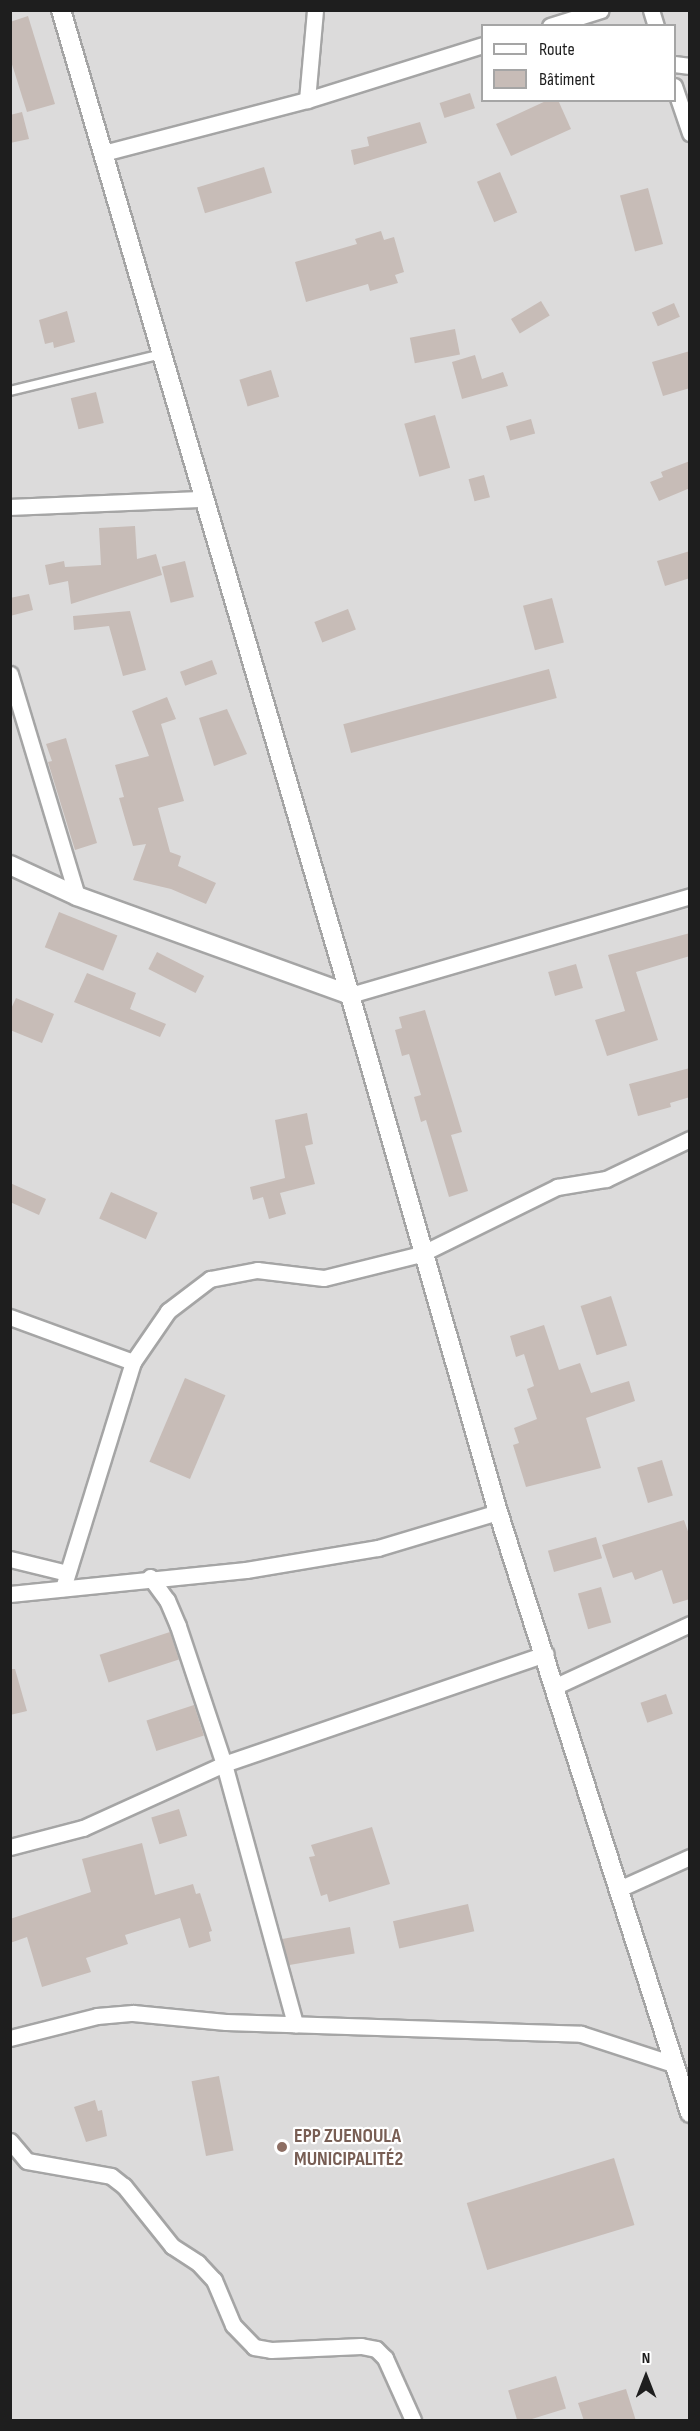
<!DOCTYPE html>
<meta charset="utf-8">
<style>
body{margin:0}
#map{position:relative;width:700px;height:2431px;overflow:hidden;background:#f0eae4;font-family:"Sofia Sans Condensed",sans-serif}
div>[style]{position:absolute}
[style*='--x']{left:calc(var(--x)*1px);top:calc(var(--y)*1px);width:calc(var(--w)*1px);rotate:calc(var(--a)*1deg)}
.residential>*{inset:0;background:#dcdbdb}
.building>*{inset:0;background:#c7bcb7;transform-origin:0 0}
.roads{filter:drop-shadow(2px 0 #a5a5a5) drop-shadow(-2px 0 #a5a5a5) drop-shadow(0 2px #a5a5a5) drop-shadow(0 -2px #a5a5a5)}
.service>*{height:8px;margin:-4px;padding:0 4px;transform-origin:4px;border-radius:4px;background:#fff}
.minor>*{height:15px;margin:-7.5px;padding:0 7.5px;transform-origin:7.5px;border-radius:7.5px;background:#fff}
.tertiary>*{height:18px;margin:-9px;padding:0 9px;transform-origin:9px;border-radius:9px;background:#fff}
.dots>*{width:16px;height:16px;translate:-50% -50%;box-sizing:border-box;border:3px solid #fff;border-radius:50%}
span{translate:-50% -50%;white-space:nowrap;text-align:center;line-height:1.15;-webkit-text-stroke:4.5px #fff;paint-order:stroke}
.education-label{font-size:20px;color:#785e54;font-weight:700}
.left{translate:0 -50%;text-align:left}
.frame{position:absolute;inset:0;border:12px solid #1e1e1e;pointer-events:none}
.legend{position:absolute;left:481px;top:24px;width:195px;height:78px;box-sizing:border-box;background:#fff;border:2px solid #a5a5a5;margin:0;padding:8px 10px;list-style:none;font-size:18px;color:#1e1e1e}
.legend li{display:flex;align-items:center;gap:12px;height:30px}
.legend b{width:30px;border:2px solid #a5a5a5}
.north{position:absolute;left:616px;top:2347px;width:60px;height:60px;-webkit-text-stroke:4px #fff;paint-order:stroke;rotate:0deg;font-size:16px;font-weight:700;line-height:24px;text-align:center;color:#1e1e1e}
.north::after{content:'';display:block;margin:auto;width:21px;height:27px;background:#1e1e1e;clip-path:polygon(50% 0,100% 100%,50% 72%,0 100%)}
</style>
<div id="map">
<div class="residential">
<i style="clip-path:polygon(evenodd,11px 11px,689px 11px,689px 2420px,11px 2420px,11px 11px,482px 26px,674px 26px,674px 100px,482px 100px,482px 26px)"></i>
</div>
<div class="building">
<i style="clip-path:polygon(28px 16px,55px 104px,27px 112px,10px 58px,10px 22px)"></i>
<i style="left:470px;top:93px;width:16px;height:32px;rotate:72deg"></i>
<i style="clip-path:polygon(548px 100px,558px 100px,571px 129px,511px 156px,496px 124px)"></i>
<i style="clip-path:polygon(22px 112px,29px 139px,10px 143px,10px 115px)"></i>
<i style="clip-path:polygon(420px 122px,427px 143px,354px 165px,351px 150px,369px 146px,367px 137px)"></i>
<i style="left:264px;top:167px;width:27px;height:70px;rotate:73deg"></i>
<i style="left:500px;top:172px;width:44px;height:25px;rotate:67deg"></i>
<i style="left:648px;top:188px;width:58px;height:29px;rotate:75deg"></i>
<i style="clip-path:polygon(381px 231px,384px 240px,394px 237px,404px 272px,395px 275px,398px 283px,370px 291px,368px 284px,306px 302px,295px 262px,357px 244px,355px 239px)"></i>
<i style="left:541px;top:301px;width:17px;height:35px;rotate:59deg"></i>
<i style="left:674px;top:303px;width:15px;height:24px;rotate:67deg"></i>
<i style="clip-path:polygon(67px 311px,75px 342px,54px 348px,53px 342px,45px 344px,39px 320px)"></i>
<i style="left:455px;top:329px;width:26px;height:46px;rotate:79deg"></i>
<i style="clip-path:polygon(690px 351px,690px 388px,663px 396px,652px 362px)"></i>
<i style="clip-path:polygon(475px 355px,482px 379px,503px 372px,508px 386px,462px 399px,452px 362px)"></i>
<i style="left:271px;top:370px;width:28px;height:33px;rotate:73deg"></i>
<i style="left:96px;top:392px;width:32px;height:26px;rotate:76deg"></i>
<i style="left:435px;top:415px;width:55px;height:32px;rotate:74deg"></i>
<i style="left:531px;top:419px;width:15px;height:26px;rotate:74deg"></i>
<i style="clip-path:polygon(690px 461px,690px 488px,659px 501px,650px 482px,663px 477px,661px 472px)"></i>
<i style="left:484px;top:475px;width:23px;height:16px;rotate:75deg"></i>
<i style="clip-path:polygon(135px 526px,137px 559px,156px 554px,162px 575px,71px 604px,68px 581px,49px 585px,45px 565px,64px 561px,65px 567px,101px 565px,99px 528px)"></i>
<i style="clip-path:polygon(690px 551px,690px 578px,665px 586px,657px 561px)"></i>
<i style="left:185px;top:561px;width:37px;height:24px;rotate:76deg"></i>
<i style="clip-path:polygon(29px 594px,33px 610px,10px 616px,10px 598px)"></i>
<i style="left:552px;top:598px;width:46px;height:30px;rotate:75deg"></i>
<i style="left:348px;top:609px;width:22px;height:36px;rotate:69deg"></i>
<i style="clip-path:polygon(130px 611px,146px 670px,123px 676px,109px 626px,74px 630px,73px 616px)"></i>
<i style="left:212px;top:660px;width:15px;height:34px;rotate:70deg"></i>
<i style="left:549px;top:669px;width:30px;height:213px;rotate:75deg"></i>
<i style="clip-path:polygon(167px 697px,176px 719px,161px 724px,184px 801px,158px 808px,170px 852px,181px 856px,178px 866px,216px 883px,206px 904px,171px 889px,133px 880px,146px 844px,133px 846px,119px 798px,124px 797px,115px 765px,149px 756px,132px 711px)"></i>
<i style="clip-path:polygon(227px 709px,247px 754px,214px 766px,199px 718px)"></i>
<i style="clip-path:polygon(66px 738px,97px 843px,75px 850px,48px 762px,52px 761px,46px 744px)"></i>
<i style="left:59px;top:912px;width:63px;height:38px;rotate:22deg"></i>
<i style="clip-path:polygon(690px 933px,690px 956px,636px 972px,658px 1040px,607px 1056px,595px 1020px,625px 1011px,608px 955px)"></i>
<i style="left:157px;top:952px;width:53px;height:19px;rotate:27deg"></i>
<i style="left:576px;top:964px;width:25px;height:29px;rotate:74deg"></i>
<i style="clip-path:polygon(87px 973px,136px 993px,130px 1009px,166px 1024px,160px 1037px,74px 1002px)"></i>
<i style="clip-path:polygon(16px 998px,54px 1014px,42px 1043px,10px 1030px,10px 1011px)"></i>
<i style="clip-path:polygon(425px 1010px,462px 1132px,451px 1135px,468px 1191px,449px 1197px,426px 1120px,421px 1122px,414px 1097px,421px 1095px,409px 1054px,402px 1056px,395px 1030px,402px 1028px,399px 1017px)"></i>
<i style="clip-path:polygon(690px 1068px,690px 1097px,670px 1103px,671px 1107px,638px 1116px,629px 1084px)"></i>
<i style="clip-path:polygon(307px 1113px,313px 1144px,305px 1146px,315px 1184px,280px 1193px,286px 1214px,269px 1219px,263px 1197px,253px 1200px,250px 1187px,285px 1178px,275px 1120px)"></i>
<i style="clip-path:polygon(10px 1183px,46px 1199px,39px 1215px,10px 1202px)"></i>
<i style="left:111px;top:1192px;width:51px;height:29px;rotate:24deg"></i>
<i style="left:611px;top:1296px;width:52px;height:32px;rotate:72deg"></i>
<i style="clip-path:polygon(544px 1325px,559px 1370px,580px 1363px,591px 1393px,629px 1381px,635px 1401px,586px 1418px,601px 1468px,526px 1487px,513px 1445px,519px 1443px,514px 1428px,537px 1419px,527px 1389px,534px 1386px,524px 1354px,516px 1357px,510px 1336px)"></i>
<i style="left:185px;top:1378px;width:44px;height:91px;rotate:23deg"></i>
<i style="left:662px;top:1460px;width:37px;height:26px;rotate:73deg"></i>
<i style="clip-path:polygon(684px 1520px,690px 1537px,690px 1599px,673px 1604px,662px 1570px,635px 1580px,632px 1572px,613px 1578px,602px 1545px)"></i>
<i style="left:596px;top:1537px;width:22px;height:50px;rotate:74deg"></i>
<i style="left:601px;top:1587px;width:37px;height:24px;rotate:74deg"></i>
<i style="left:170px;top:1632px;width:29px;height:74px;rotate:72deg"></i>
<i style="clip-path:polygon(10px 1669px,15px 1669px,27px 1711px,10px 1715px)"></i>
<i style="left:666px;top:1694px;width:21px;height:27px;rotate:71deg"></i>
<i style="left:194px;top:1705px;width:32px;height:50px;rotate:72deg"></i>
<i style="left:179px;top:1809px;width:28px;height:29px;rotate:73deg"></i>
<i style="clip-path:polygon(372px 1827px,390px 1884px,329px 1902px,327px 1894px,321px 1896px,309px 1857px,315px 1856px,311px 1845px)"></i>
<i style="clip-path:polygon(142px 1843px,155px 1895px,193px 1884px,196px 1894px,200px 1893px,212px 1931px,209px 1932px,211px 1941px,189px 1948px,180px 1918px,125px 1935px,128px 1944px,86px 1958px,91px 1972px,42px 1987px,27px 1937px,10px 1943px,10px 1919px,91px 1892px,82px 1859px)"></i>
<i style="left:468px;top:1904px;width:28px;height:77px;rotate:77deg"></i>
<i style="left:350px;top:1927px;width:27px;height:69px;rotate:80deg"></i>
<i style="left:219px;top:2076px;width:76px;height:28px;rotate:79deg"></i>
<i style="clip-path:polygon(95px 2100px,98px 2111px,102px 2110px,107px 2136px,86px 2142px,74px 2107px)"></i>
<i style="left:614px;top:2158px;width:70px;height:154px;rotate:73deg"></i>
<i style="left:556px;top:2376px;width:34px;height:50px;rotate:73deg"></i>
<i style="clip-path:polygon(626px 2389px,636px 2421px,584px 2421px,578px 2403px)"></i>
</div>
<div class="roads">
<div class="service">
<i style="--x:10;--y:391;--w:156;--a:-13.7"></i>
</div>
<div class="minor">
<i style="--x:651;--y:10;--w:17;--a:73"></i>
<i style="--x:550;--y:26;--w:53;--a:-17.4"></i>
<i style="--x:674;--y:64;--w:16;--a:7"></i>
<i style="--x:674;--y:86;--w:50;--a:71.2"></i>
<i style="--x:307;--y:100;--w:90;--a:-84.9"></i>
<i style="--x:103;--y:153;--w:211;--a:-14.6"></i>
<i style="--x:307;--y:100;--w:183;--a:-17.4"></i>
<i style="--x:10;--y:507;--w:194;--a:-2.4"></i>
<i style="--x:10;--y:674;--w:232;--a:73.2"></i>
<i style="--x:350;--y:995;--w:354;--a:-16.2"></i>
<i style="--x:10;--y:1317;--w:131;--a:20.1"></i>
<i style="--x:10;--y:1559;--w:59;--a:13.8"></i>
<i style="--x:150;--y:1577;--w:29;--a:54"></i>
<i style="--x:167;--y:1600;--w:28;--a:67"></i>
<i style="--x:178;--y:1626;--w:145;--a:71.6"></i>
<i style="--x:224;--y:1764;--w:270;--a:74.7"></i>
<i style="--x:63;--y:1588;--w:237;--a:-72.8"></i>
<i style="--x:133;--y:1362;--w:62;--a:-55.5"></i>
<i style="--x:168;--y:1311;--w:53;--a:-37.3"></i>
<i style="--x:210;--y:1279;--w:48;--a:-10.8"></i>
<i style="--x:257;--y:1270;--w:67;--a:6.8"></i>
<i style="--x:324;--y:1278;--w:100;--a:-13.9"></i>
<i style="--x:421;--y:1254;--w:152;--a:-26.2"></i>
<i style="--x:557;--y:1187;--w:50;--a:-9.3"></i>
<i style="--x:606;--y:1179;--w:93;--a:-25.5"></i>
<i style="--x:10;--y:1594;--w:237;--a:-5.8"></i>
<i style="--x:246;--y:1570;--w:134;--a:-9.5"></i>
<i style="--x:378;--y:1548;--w:125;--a:-16.7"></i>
<i style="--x:556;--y:1686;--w:148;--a:-24.8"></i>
<i style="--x:10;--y:1847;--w:75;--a:-14.6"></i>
<i style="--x:83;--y:1828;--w:155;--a:-24.4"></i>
<i style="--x:224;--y:1764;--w:340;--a:-18.9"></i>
<i style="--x:621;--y:1888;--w:76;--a:-24.2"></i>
<i style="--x:10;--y:2038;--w:90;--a:-14.2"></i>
<i style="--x:97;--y:2016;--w:36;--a:-5"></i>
<i style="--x:133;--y:2013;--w:93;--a:5.5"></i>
<i style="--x:226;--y:2022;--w:355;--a:1.9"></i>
<i style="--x:581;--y:2034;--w:97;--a:18.1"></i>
<i style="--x:10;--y:2141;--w:26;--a:50"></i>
<i style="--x:27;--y:2161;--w:85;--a:10.1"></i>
<i style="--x:111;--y:2176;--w:16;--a:38"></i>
<i style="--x:124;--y:2186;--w:77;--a:51.3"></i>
<i style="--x:172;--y:2246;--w:31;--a:33"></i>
<i style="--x:198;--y:2263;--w:23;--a:47"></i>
<i style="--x:214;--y:2280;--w:49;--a:67.1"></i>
<i style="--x:233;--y:2325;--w:30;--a:46"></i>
<i style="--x:254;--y:2347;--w:17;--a:10"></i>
<i style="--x:271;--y:2350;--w:90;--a:-2.5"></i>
<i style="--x:361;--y:2346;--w:15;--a:11"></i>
<i style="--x:376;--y:2349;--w:13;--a:45"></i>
<i style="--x:385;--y:2358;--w:68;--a:65.7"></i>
</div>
<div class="tertiary">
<i style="--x:61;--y:10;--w:1027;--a:73.65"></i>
<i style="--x:10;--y:865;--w:74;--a:24.8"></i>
<i style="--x:77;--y:896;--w:290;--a:19.9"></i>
<i style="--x:350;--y:995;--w:538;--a:74.03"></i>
<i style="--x:498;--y:1512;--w:631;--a:72.28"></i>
</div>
</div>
<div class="dots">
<i style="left:282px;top:2147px;background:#8d6e63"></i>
</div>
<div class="education-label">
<span class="left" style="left:294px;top:2148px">EPP ZUENOULA<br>MUNICIPALITÉ2</span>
</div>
<div class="frame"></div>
<ul class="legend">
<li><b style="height:8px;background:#fff"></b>Route</li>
<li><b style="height:16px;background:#c7bcb7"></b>Bâtiment</li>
</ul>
<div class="north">N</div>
</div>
